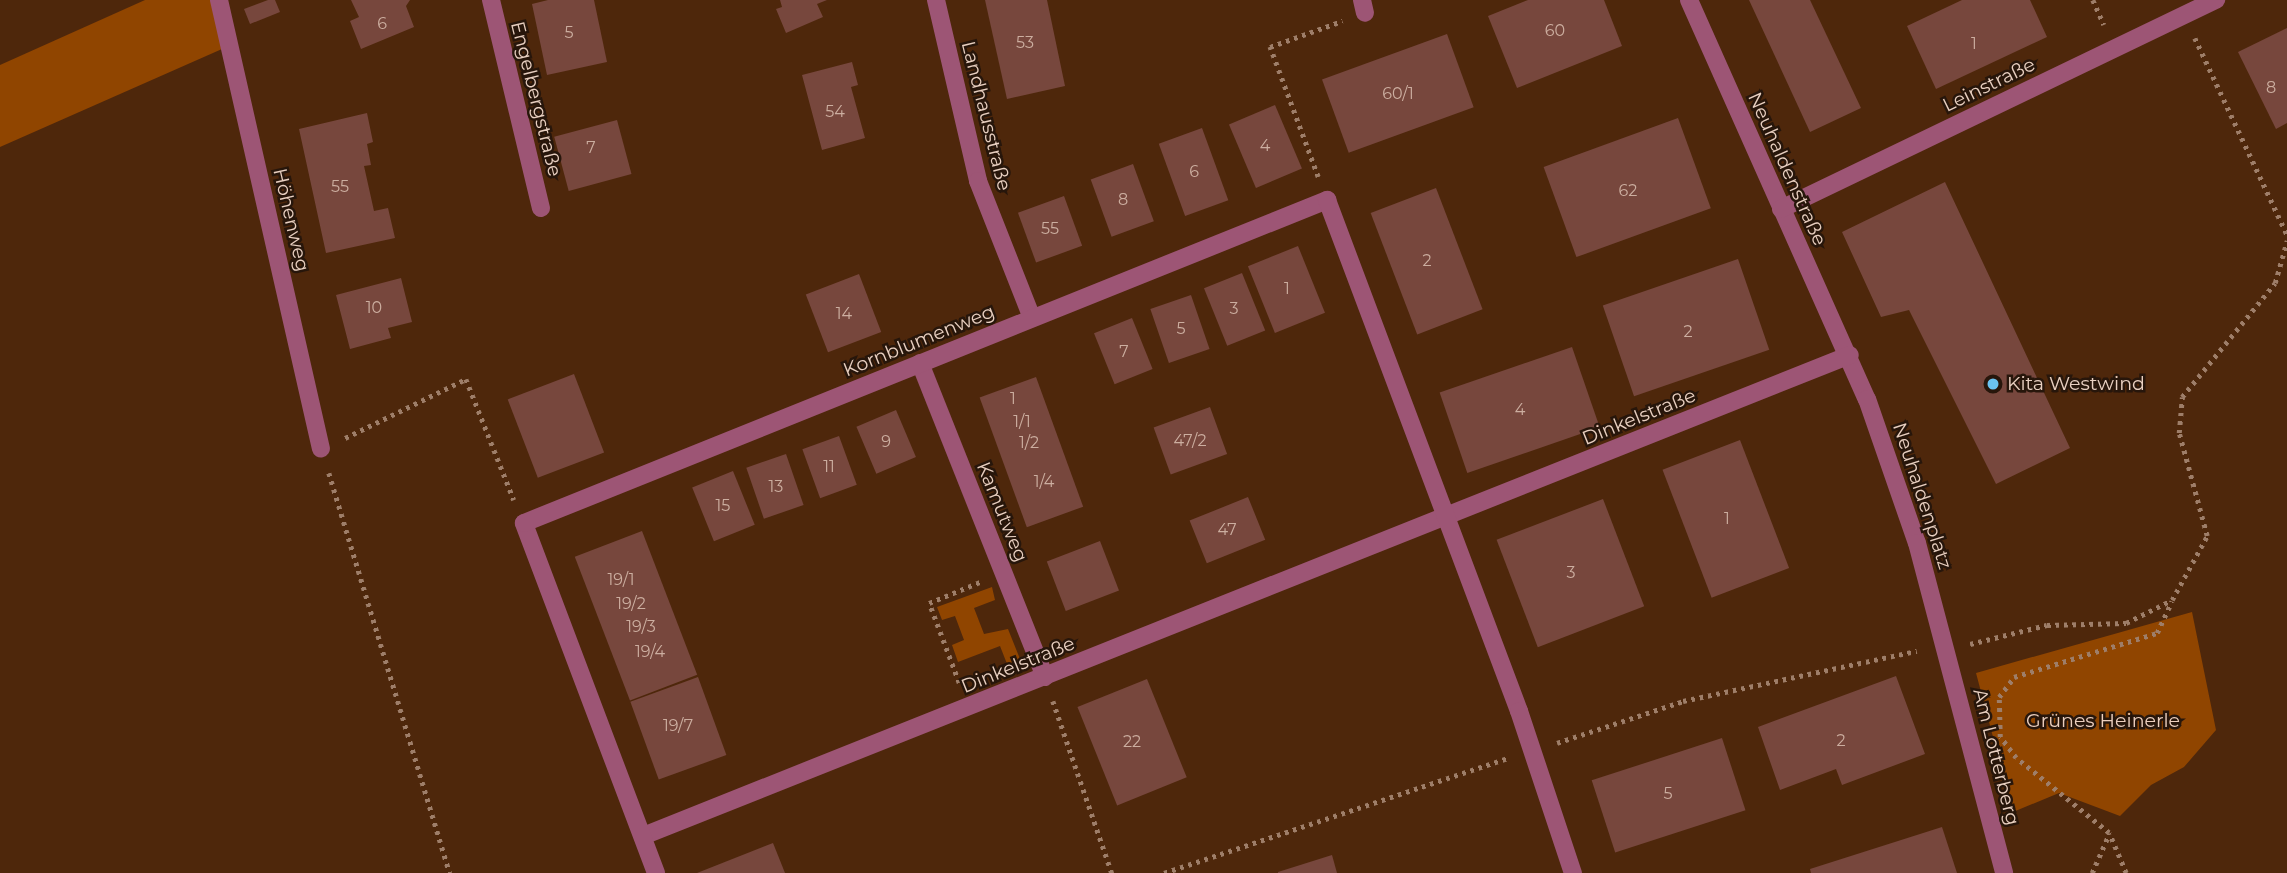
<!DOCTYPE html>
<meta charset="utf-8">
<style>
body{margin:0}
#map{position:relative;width:2287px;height:873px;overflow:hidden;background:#4e270b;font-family:Montserrat,sans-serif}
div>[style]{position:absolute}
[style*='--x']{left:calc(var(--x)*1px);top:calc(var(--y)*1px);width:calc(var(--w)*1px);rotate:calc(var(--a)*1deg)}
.green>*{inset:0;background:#904500}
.building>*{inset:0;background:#77473d;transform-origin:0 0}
.path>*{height:4.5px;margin-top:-2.25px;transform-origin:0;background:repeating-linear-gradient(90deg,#9e7e69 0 3.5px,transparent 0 8.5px)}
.minor>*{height:18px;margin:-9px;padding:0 9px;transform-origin:9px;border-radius:9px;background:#9d5575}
.dots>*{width:19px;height:19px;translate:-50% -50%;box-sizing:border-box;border:4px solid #27160b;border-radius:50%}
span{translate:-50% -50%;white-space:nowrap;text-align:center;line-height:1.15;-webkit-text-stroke:5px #27160b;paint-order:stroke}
.number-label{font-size:16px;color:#ccaea0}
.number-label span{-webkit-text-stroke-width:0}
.street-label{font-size:19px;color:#e9d0c1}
.poi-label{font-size:19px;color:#e9d0c1}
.left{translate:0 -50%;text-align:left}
.park-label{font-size:19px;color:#eccfbe}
</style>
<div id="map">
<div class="green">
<i style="clip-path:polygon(145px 0,211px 0,222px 49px,0 147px,0 65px)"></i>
<i style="clip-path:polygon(992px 587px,995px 600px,974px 608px,984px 634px,1008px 629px,1020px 659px,1009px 669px,1000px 646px,958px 662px,952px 645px,964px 640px,955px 616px,942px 620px,937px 607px)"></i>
<i style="clip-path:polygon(2192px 612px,2216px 730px,2184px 767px,2151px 785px,2120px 816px,2059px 793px,2013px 812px,1976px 673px)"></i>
</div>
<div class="building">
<i style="clip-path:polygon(268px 0,275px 0,280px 12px,250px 24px,244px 9px)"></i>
<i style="clip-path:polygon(351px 0,410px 0,406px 6px,414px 27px,361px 49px,350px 21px,359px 17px)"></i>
<i style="clip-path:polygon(548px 0,594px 0,607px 62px,547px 75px,532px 4px)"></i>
<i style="clip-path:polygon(780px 0,827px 0,817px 4px,823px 17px,786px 33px,776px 9px,782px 7px)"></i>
<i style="clip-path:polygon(985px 0,1047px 0,1065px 86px,1007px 99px)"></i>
<i style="clip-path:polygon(1528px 0,1604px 0,1622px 46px,1517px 88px,1488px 16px)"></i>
<i style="clip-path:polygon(1749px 0,1810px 0,1861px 108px,1810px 132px)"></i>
<i style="clip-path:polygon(1962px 0,2030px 0,2047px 37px,1936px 89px,1907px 26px)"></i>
<i style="clip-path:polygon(2287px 28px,2287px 123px,2276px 129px,2238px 52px)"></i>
<i style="left:1447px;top:34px;width:78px;height:133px;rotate:70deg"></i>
<i style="clip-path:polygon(852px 62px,858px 85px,851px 87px,865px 138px,822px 150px,802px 75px)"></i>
<i style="left:1275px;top:105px;width:69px;height:50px;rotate:67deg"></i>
<i style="clip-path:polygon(367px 113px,373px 142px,367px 144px,371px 165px,364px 166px,374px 211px,388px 208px,395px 238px,326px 253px,299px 129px)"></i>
<i style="left:1678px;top:118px;width:96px;height:143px;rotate:70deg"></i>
<i style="left:617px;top:120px;width:56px;height:65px;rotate:75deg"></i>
<i style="left:1202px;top:128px;width:77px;height:46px;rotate:70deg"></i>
<i style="left:1133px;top:164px;width:61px;height:45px;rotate:70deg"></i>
<i style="clip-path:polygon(1945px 182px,2070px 448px,1996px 484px,1909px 310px,1881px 317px,1842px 232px)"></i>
<i style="left:1436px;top:188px;width:130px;height:70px;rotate:69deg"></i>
<i style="left:1064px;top:196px;width:53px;height:49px;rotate:70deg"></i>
<i style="left:1298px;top:246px;width:72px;height:54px;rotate:68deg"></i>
<i style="left:1738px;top:259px;width:96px;height:143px;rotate:71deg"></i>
<i style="left:1242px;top:273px;width:62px;height:41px;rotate:68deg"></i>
<i style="left:859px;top:274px;width:62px;height:57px;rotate:69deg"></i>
<i style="clip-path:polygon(401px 278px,412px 322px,388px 328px,391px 338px,350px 349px,336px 295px)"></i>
<i style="left:1191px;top:295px;width:57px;height:43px;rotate:71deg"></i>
<i style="left:1132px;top:318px;width:55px;height:41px;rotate:68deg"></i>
<i style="left:1572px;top:347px;width:85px;height:140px;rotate:71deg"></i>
<i style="left:574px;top:374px;width:84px;height:71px;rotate:69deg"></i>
<i style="left:1036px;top:377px;width:138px;height:60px;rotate:70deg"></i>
<i style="left:1210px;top:407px;width:50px;height:60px;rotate:70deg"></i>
<i style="left:896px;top:410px;width:51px;height:43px;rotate:67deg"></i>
<i style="left:839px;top:436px;width:52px;height:39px;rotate:70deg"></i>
<i style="left:1740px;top:440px;width:137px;height:83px;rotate:69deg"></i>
<i style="left:786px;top:454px;width:54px;height:42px;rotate:71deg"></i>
<i style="left:733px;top:471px;width:58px;height:44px;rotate:68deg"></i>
<i style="left:1248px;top:497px;width:46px;height:63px;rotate:68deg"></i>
<i style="left:1603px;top:499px;width:115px;height:114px;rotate:69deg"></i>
<i style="left:642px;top:531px;width:154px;height:72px;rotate:69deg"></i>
<i style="left:1100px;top:541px;width:53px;height:57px;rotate:69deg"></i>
<i style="clip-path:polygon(1896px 676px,1925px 754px,1842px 785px,1836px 769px,1780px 790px,1758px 727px)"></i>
<i style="left:698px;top:677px;width:83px;height:72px;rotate:70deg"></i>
<i style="left:1147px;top:679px;width:106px;height:75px;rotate:68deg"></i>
<i style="left:1722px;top:738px;width:76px;height:137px;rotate:72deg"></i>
<i style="clip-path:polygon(1942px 827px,1957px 873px,1811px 873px,1810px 869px)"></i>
<i style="clip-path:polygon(773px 843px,785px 873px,697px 873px)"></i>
<i style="clip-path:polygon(1332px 855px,1337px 873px,1278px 873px,1278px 872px)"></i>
</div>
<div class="path">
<i style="--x:2093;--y:0;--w:27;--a:66"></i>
<i style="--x:2195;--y:38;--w:217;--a:64.9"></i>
<i style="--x:1318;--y:177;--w:139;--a:-110.3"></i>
<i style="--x:1270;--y:47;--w:77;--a:-19.9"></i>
<i style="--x:345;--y:438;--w:135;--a:-26"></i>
<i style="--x:466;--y:379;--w:130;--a:68.4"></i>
<i style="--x:329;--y:473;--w:418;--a:73.2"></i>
<i style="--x:1970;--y:644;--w:79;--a:-13.9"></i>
<i style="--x:2047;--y:625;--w:79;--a:-1.5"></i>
<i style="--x:2126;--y:623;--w:51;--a:-26.6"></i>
<i style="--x:2172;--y:600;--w:73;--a:-61.3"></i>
<i style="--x:2207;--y:536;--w:107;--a:-105.2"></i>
<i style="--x:2179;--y:433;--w:36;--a:-85"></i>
<i style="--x:2182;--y:397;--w:147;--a:-50.8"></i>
<i style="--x:2275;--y:283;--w:44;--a:-74.1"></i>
<i style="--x:959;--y:683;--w:85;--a:-110.6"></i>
<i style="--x:929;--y:603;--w:55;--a:-22.4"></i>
<i style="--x:1053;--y:701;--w:182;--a:71.1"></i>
<i style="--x:1557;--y:743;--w:133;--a:-18.4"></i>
<i style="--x:1683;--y:701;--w:239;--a:-12.1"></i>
<i style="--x:1164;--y:873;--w:363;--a:-18.5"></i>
<i style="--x:2092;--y:873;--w:43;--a:-66.4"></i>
<i style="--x:2126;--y:873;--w:43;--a:-113"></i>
<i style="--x:2109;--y:833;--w:119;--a:-141.1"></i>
<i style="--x:2016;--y:758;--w:26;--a:-127"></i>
<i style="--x:2000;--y:737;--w:40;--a:-91.4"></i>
<i style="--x:1999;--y:697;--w:25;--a:-53"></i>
<i style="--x:2014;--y:677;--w:150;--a:-17.1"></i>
<i style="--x:2157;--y:633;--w:35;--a:-65"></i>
</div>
<div class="minor">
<i style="--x:219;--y:0;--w:460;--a:77.2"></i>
<i style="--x:491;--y:0;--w:214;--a:76.5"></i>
<i style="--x:936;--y:0;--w:186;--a:76.9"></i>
<i style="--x:978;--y:181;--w:147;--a:68.5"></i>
<i style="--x:1362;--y:0;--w:13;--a:77"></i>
<i style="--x:1689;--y:0;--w:437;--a:66"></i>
<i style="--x:1867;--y:399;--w:152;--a:70.9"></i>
<i style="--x:1917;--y:543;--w:341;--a:75.2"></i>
<i style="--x:1781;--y:209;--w:483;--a:-25.7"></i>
<i style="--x:920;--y:363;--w:338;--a:68.3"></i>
<i style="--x:643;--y:836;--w:1299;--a:-21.73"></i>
<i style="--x:656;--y:873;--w:374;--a:-110.7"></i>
<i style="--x:524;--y:523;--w:866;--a:-21.91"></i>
<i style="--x:1327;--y:200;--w:546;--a:69.41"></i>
<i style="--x:1519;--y:711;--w:171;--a:71.6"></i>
</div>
<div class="dots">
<i style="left:1993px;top:384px;background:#6ac3f1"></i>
</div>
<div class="number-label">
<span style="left:382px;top:24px">6</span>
<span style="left:1555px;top:31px">60</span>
<span style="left:569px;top:33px">5</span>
<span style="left:1025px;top:43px">53</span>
<span style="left:1974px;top:44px">1</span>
<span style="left:2271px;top:88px">8</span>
<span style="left:1398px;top:94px">60/1</span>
<span style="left:835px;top:112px">54</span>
<span style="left:1265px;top:146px">4</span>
<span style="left:591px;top:148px">7</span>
<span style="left:1194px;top:172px">6</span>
<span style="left:340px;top:187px">55</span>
<span style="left:1628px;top:191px">62</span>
<span style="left:1123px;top:200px">8</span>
<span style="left:1050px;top:229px">55</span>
<span style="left:1427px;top:261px">2</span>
<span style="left:1287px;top:289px">1</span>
<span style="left:374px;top:308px">10</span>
<span style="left:1234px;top:309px">3</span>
<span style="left:844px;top:314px">14</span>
<span style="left:1181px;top:329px">5</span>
<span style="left:1688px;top:332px">2</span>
<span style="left:1124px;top:352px">7</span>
<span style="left:1013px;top:399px">1</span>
<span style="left:1520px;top:410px">4</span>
<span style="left:1022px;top:422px">1/1</span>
<span style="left:1190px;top:441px">47/2</span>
<span style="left:886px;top:442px">9</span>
<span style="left:1029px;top:443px">1/2</span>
<span style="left:829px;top:467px">11</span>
<span style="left:1044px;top:482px">1/4</span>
<span style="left:776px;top:487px">13</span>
<span style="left:723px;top:506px">15</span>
<span style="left:1727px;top:519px">1</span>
<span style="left:1227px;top:530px">47</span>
<span style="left:1571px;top:573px">3</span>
<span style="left:621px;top:580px">19/1</span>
<span style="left:631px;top:604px">19/2</span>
<span style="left:641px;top:627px">19/3</span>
<span style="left:650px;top:652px">19/4</span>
<span style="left:678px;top:726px">19/7</span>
<span style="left:1841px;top:741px">2</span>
<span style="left:1132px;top:742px">22</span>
<span style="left:1668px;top:794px">5</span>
</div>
<div class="street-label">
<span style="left:1989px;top:85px;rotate:-26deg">Leinstraße</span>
<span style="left:536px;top:99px;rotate:76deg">Engelbergstraße</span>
<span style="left:986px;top:116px;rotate:76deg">Landhausstraße</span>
<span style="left:1787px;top:169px;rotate:66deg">Neuhaldenstraße</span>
<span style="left:291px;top:220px;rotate:77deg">Höhenweg</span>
<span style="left:919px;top:341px;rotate:-22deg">Kornblumenweg</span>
<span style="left:1639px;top:417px;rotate:-22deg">Dinkelstraße</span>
<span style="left:1922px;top:496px;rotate:72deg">Neuhaldenplatz</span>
<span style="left:1002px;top:512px;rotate:68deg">Kamutweg</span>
<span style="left:1018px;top:665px;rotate:-22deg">Dinkelstraße</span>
<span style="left:1996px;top:757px;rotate:76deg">Am Lotterberg</span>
</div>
<div class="poi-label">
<span class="left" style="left:2007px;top:384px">Kita Westwind</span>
</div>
<div class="park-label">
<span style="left:2103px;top:721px">Grünes Heinerle</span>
</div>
</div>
